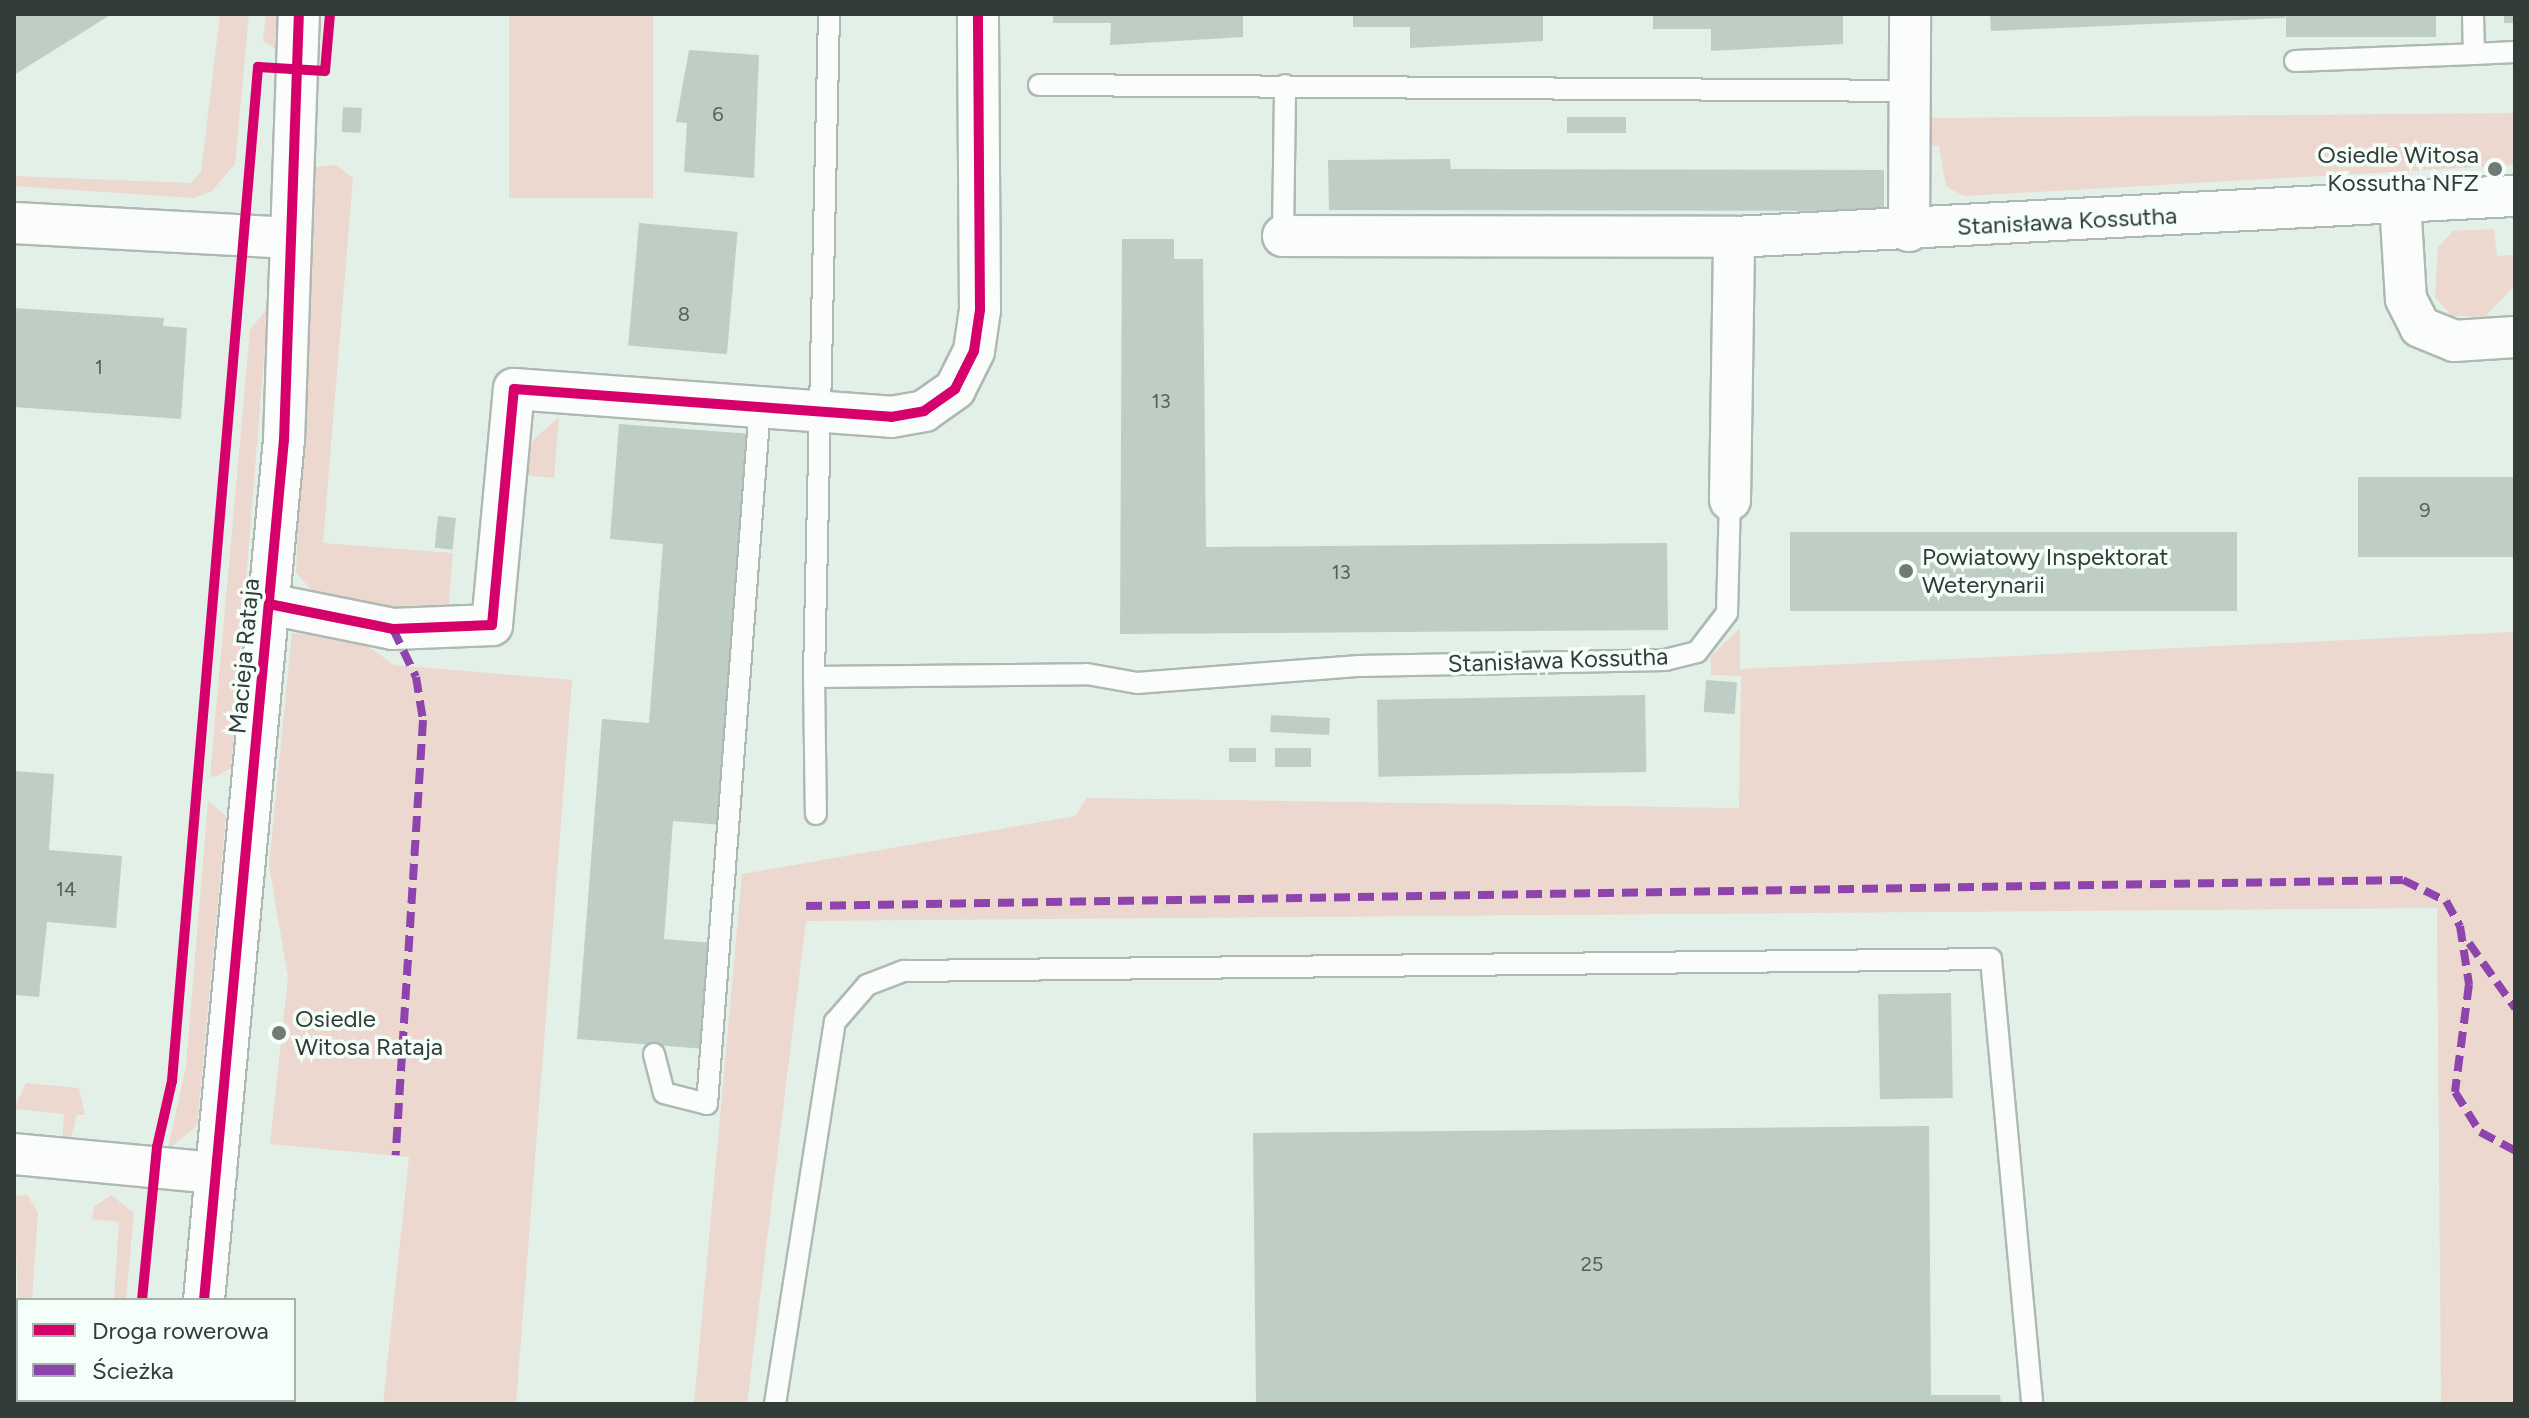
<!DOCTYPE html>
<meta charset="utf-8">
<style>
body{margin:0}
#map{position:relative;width:2529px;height:1418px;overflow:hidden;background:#e3f0e8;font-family:Figtree,sans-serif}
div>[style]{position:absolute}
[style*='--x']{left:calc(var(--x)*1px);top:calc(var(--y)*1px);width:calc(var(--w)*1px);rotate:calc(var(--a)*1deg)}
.green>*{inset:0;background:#ecd8ce;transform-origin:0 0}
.building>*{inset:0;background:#becec5;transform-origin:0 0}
.roads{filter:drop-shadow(2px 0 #afb9b3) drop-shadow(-2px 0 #afb9b3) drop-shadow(0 2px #afb9b3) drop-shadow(0 -2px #afb9b3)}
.service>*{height:20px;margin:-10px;padding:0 10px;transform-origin:10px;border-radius:10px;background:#fbfdfc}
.minor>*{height:40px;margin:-20px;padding:0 20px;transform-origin:20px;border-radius:20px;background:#fbfdfc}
.quiet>*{height:8px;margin-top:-4px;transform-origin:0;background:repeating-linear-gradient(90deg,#8e44ad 0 16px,transparent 0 24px)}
.cycleway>*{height:10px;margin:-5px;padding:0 5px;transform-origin:5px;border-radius:5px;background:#d6006c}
.dots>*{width:22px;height:22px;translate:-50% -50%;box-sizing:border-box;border:4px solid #f5fff9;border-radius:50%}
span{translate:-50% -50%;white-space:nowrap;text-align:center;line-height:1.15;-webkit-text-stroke:7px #f5fff9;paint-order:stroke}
.number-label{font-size:20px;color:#56605a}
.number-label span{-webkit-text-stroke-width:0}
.poi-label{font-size:24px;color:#333c36}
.right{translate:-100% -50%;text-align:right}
.left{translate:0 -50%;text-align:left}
.street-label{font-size:24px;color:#333c36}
.frame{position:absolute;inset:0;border:16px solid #333c36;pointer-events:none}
.legend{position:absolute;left:16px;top:1298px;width:280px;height:104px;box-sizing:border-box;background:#f5fff9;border:2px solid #a7b1ab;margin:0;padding:10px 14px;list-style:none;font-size:24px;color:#333c36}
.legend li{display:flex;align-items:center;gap:16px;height:40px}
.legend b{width:40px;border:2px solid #a7b1ab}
</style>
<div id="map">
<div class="green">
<i style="clip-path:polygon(220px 14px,249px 14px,235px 164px,212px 191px,194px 198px,14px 186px,14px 176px,191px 183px,201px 172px)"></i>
<i style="clip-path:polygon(266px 14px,278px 14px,275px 48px,263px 41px)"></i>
<i style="left:509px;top:14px;width:144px;height:184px"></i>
<i style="clip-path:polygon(2515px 113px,2515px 165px,1964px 196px,1946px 186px,1939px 146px,1932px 146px,1932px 118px)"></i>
<i style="clip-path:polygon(336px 165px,353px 178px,323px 543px,453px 553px,448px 612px,415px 619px,318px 598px,296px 572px,310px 168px)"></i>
<i style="clip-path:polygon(2494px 229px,2497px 256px,2515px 255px,2515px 285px,2485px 317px,2452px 316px,2435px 297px,2438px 247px,2453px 231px)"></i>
<i style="clip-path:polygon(268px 307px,231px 768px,215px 777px,210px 776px,250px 330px)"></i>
<i style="clip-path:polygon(559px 417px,554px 478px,523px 475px,533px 440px)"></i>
<i style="clip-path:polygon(1740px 628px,1740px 669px,2515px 632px,2515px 1404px,2441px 1404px,2437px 908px,806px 921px,747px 1404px,694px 1404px,742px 874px,1075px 816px,1087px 798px,1739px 808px,1741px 676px,1711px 675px,1711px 656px)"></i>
<i style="clip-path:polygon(292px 633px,358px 639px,394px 665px,572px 680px,516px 1404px,383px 1404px,409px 1157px,270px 1144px,288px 977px,269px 865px)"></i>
<i style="clip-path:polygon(208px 801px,226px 816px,197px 1126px,168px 1149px,186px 1066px)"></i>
<i style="clip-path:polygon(26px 1083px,79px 1088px,85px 1115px,77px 1115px,70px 1140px,62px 1144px,64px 1114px,14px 1109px)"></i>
<i style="clip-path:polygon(27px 1195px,38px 1212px,32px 1300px,18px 1300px,18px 1306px,14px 1196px)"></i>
<i style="clip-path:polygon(111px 1195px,134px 1213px,126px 1300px,114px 1300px,119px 1222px,92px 1219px,94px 1207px)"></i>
</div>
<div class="building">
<i style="clip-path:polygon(14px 14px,112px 14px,14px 75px)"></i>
<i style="clip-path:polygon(1053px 14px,1243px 14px,1243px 37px,1110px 45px,1111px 23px,1053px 23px)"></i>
<i style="clip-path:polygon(1353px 14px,1543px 14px,1543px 41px,1410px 48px,1410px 27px,1353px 27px)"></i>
<i style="clip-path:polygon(1653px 14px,1843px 14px,1843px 44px,1711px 51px,1711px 29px,1653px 29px)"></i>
<i style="clip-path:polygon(1990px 14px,2285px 14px,2285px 18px,1991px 31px)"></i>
<i style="left:2286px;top:14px;width:150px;height:23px"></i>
<i style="left:2504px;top:14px;width:11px;height:9px"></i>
<i style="clip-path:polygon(689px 50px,759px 55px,754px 178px,684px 172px,687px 123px,676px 122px)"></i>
<i style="left:343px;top:107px;width:19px;height:25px;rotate:3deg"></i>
<i style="left:1567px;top:117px;width:59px;height:16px"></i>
<i style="clip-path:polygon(1450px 159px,1451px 169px,1884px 170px,1884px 211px,1329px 210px,1328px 160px)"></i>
<i style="left:639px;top:223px;width:99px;height:123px;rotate:5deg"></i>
<i style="clip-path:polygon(1122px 239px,1174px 239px,1174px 259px,1203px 259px,1206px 547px,1667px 543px,1668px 630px,1120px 634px)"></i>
<i style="clip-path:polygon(14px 308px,164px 318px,163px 326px,187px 328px,181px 419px,14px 407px)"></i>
<i style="clip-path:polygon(619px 424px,752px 434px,722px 825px,673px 821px,664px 939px,714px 943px,706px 1049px,577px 1039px,602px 719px,649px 723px,663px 544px,610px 539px)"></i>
<i style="left:2515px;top:477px;width:80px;height:157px;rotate:90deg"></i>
<i style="left:438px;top:516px;width:18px;height:32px;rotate:6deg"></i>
<i style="left:2237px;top:532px;width:79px;height:447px;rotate:90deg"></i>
<i style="left:1706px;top:680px;width:31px;height:32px;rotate:4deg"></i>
<i style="left:1645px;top:695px;width:77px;height:268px;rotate:89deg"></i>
<i style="left:1330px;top:718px;width:17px;height:59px;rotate:93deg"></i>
<i style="left:1229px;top:748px;width:27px;height:14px"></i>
<i style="left:1275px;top:748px;width:36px;height:19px"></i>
<i style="clip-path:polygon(14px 771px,54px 774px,49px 850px,122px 856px,116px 928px,47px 922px,39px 997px,14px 995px)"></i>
<i style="left:1951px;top:993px;width:105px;height:73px;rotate:89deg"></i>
<i style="clip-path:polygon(1929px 1126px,1931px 1395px,2000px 1395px,2001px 1404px,1256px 1404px,1253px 1133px)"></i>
</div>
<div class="roads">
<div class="service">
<i style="--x:829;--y:14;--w:663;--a:91.3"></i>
<i style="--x:814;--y:677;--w:273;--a:-0.6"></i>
<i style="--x:1087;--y:674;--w:51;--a:10.2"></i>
<i style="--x:1137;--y:683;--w:223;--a:-4.4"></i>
<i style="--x:1359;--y:666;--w:306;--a:-1.1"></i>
<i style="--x:1665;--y:660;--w:33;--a:-14"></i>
<i style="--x:1697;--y:652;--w:49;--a:-52.4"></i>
<i style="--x:1727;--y:613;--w:113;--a:-88.5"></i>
<i style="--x:2473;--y:14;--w:40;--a:88.6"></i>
<i style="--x:2474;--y:54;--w:41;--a:-2.8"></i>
<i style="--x:2295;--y:61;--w:179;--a:-2.2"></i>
<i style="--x:1039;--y:85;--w:871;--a:0.39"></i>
<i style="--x:1283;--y:236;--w:151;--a:-89.2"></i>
<i style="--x:814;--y:677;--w:137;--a:89.2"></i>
<i style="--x:654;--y:1054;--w:40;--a:75.6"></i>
<i style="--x:664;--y:1093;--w:44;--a:14.3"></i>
<i style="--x:707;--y:1104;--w:701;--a:-85.66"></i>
<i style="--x:775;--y:1404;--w:387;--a:-81.1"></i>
<i style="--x:835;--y:1022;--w:49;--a:-49.1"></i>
<i style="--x:867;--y:985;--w:40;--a:-21"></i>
<i style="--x:904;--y:971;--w:1087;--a:-0.63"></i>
<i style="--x:1991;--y:959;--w:447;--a:84.7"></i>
</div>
<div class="minor">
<i style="--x:2400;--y:202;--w:97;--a:86.5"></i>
<i style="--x:2406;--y:299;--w:31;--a:63"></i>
<i style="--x:2420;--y:327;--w:37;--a:22"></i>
<i style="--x:2454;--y:341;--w:61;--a:-3.8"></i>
<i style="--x:14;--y:223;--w:276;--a:3.1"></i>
<i style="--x:1909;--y:231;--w:217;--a:-89.7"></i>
<i style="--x:1283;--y:236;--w:451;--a:0.1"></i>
<i style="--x:1734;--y:237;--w:782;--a:-3.01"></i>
<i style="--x:1730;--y:500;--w:263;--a:-89.1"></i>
<i style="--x:269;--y:604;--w:126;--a:11.4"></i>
<i style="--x:393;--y:629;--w:99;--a:-2.3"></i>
<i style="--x:492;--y:625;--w:237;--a:-84.7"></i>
<i style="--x:514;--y:389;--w:378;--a:4.2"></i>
<i style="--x:891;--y:417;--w:34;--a:-10"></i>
<i style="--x:924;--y:411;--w:38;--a:-35"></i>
<i style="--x:955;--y:389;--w:42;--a:-63.4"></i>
<i style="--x:974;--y:351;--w:41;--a:-81.7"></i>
<i style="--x:980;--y:310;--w:296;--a:-90.4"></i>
<i style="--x:14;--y:1154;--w:203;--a:5.4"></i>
<i style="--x:204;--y:1300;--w:864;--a:-84.69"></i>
<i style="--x:284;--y:440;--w:426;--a:-88"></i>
<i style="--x:194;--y:1404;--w:4;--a:-76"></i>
</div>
</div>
<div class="quiet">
<i style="--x:393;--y:629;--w:53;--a:64.4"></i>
<i style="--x:416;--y:677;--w:44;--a:80.8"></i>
<i style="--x:423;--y:720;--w:436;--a:93.6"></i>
<i style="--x:806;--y:906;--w:1597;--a:-0.93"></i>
<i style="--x:2403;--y:880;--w:48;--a:26"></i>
<i style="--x:2446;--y:901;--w:29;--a:61"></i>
<i style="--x:2460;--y:926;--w:59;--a:81.2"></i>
<i style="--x:2469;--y:984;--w:109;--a:97.4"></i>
<i style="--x:2455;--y:1092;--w:47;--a:58"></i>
<i style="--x:2480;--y:1132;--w:40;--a:28"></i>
<i style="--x:2469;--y:943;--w:80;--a:54.7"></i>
<i style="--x:133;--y:1404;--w:4;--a:-90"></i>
</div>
<div class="cycleway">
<i style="--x:269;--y:604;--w:126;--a:11.4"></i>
<i style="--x:393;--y:629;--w:99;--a:-2.3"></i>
<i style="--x:492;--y:625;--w:237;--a:-84.7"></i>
<i style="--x:514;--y:389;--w:378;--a:4.2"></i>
<i style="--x:891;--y:417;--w:34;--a:-10"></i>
<i style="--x:924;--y:411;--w:38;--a:-35"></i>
<i style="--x:955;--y:389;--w:42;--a:-63.4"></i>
<i style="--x:974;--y:351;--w:41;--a:-81.7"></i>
<i style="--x:980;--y:310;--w:296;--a:-90.4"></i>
<i style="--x:142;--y:1300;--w:154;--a:-84.4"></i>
<i style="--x:157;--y:1147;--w:68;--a:-77.2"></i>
<i style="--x:172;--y:1081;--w:1018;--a:-85.15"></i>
<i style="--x:258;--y:67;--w:67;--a:3.4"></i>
<i style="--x:325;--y:71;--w:57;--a:-85"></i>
<i style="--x:204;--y:1300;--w:864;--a:-84.69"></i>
<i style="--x:284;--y:440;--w:426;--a:-88"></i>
</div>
<div class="dots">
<i style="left:2495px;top:169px;background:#717b74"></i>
<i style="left:1906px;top:571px;background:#717b74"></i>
<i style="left:279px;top:1033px;background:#717b74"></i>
</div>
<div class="number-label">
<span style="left:718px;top:114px">6</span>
<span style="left:684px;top:314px">8</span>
<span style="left:99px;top:367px">1</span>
<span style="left:1161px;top:401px">13</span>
<span style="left:2425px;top:510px">9</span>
<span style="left:1341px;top:572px">13</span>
<span style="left:66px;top:889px">14</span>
<span style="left:1592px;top:1264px">25</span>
</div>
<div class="poi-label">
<span class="right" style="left:2479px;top:169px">Osiedle Witosa<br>Kossutha NFZ</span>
<span class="left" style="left:1922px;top:571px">Powiatowy Inspektorat<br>Weterynarii</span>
<span class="left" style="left:295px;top:1033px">Osiedle<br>Witosa Rataja</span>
</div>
<div class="street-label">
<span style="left:2067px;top:221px;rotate:-3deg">Stanisława Kossutha</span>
<span style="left:244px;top:656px;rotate:-85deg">Macieja Rataja</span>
<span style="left:1558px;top:660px;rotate:-2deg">Stanisława Kossutha</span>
</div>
<div class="frame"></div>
<ul class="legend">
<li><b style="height:10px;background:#d6006c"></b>Droga rowerowa</li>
<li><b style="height:10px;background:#8e44ad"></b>Ścieżka</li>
</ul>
</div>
